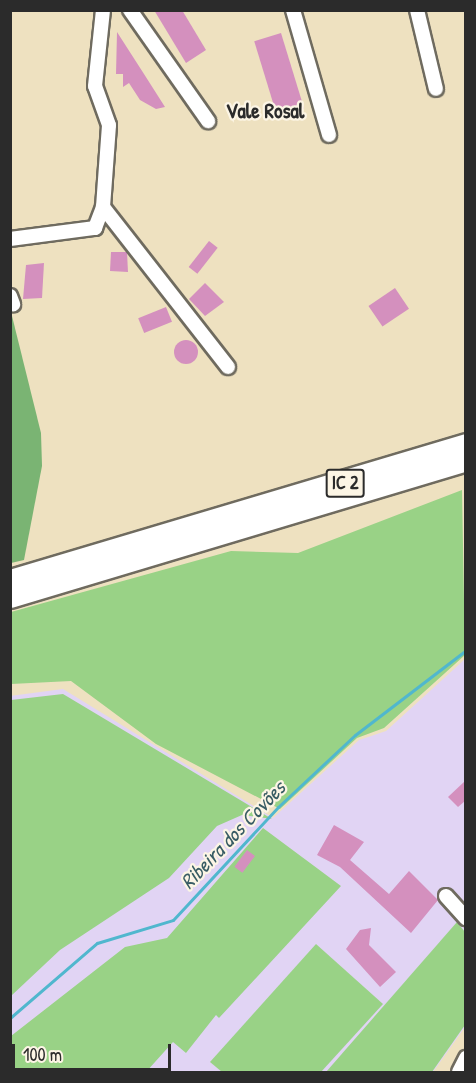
<!DOCTYPE html>
<meta charset="utf-8">
<style>
body{margin:0}
#map{position:relative;width:476px;height:1083px;overflow:hidden;background:#eee1c0;font-family:"Patrick Hand",sans-serif}
div>[style]{position:absolute}
[style*='--x']{left:calc(var(--x)*1px);top:calc(var(--y)*1px);width:calc(var(--w)*1px);rotate:calc(var(--a)*1deg)}
.built>*{inset:0;background:#e1d4f4}
.green>*{inset:0;background:#99d286}
.forest>*{inset:0;background:#7ab473}
.stream>*{height:3px;margin:-1.5px;padding:0 1.5px;transform-origin:1.5px;border-radius:1.5px;background:#50b7ce}
.building>*{inset:0;background:#d490be;transform-origin:0 0}
.round{border-radius:50%}
.roads{filter:drop-shadow(2px 0 #6f6b5f) drop-shadow(-2px 0 #6f6b5f) drop-shadow(0 2px #6f6b5f) drop-shadow(0 -2px #6f6b5f)}
.minor>*{height:14px;margin:-7px;padding:0 7px;transform-origin:7px;border-radius:7px;background:#fff}
.highway>*{height:21px;margin:-10.5px;padding:0 10.5px;transform-origin:10.5px;border-radius:10.5px;background:#fff}
span{translate:-50% -50%;white-space:nowrap;text-align:center;line-height:1.15;-webkit-text-stroke:4.5px #fcf5e5;paint-order:stroke}
.shield-label span{padding:2px 4px;background:#fcf5e5;border:2px solid;border-radius:4px;-webkit-text-stroke-width:0}
.shield-label{font-size:18px;color:#2b2b2b;font-weight:700}
.neighbourhood-label{font-size:21px;color:#2b2b2b;font-weight:700}
.water-label{font-size:21px;color:#385c64;font-style:italic}
.frame{position:absolute;inset:0;border:12px solid #2b2b2b;pointer-events:none}
.scale{position:absolute;left:12px;top:1044px;width:159px;height:27px;box-sizing:border-box;border:3px solid #2b2b2b;border-top:0;padding-left:8px;font-size:18px;line-height:21px;white-space:nowrap;color:#2b2b2b;-webkit-text-stroke:4px #fcf5e5;paint-order:stroke}
</style>
<div id="map">
<div class="built">
<i style="clip-path:polygon(465px 659px,465px 1027px,433px 1072px,11px 1072px,10px 696px,63px 689px,273px 818px,359px 740px,386px 731px)"></i>
</div>
<div class="green">
<i style="clip-path:polygon(462px 490px,465px 655px,384px 728px,357px 738px,280px 809px,156px 744px,71px 681px,11px 684px,11px 612px,231px 551px,298px 553px)"></i>
<i style="clip-path:polygon(63px 694px,272px 819px,242px 815px,217px 826px,169px 878px,60px 950px,11px 996px,11px 700px)"></i>
<i style="clip-path:polygon(263px 828px,341px 886px,219px 1018px,216px 1015px,186px 1053px,173px 1042px,146px 1072px,11px 1072px,11px 1036px,125px 947px,167px 938px)"></i>
<i style="clip-path:polygon(457px 922px,465px 932px,465px 1025px,432px 1072px,326px 1072px)"></i>
<i style="clip-path:polygon(316px 944px,383px 1004px,321px 1072px,222px 1072px,210px 1062px)"></i>
</div>
<div class="forest">
<i style="clip-path:polygon(11px 312px,41px 433px,42px 466px,24px 560px,11px 563px)"></i>
</div>
<div class="stream">
<i style="--x:10;--y:1018;--w:115;--a:-40.8"></i>
<i style="--x:97;--y:943;--w:79;--a:-16.8"></i>
<i style="--x:173;--y:920;--w:154;--a:-47.1"></i>
<i style="--x:278;--y:807;--w:105;--a:-43.1"></i>
<i style="--x:355;--y:735;--w:140;--a:-37.4"></i>
</div>
<div class="building">
<i style="clip-path:polygon(154px 10px,182px 10px,206px 50px,186px 63px)"></i>
<i style="clip-path:polygon(117px 32px,144px 74px,165px 107px,156px 109px,140px 100px,129px 83px,123px 87px,123px 74px,116px 74px)"></i>
<i style="left:281px;top:33px;width:79px;height:28px;rotate:73deg"></i>
<i style="left:209px;top:241px;width:11px;height:33px;rotate:38deg"></i>
<i style="clip-path:polygon(111px 252px,127px 252px,128px 272px,110px 271px)"></i>
<i style="clip-path:polygon(44px 263px,42px 298px,23px 299px,26px 265px)"></i>
<i style="clip-path:polygon(205px 283px,224px 302px,205px 316px,189px 299px)"></i>
<i style="left:395px;top:288px;width:25px;height:32px;rotate:56deg"></i>
<i style="left:166px;top:307px;width:16px;height:30px;rotate:68deg"></i>
<i class="round" style="left:174px;top:340px;width:24px;height:24px"></i>
<i style="clip-path:polygon(465px 781px,465px 801px,458px 807px,448px 797px)"></i>
<i style="clip-path:polygon(334px 825px,364px 842px,350px 860px,389px 894px,409px 871px,438px 900px,411px 933px,340px 867px,317px 855px)"></i>
<i style="left:247px;top:850px;width:10px;height:21px;rotate:37deg"></i>
<i style="clip-path:polygon(371px 928px,369px 945px,396px 972px,380px 987px,346px 949px,360px 930px)"></i>
</div>
<div class="roads">
<div class="minor">
<i style="--x:130;--y:10;--w:136;--a:54.9"></i>
<i style="--x:293;--y:10;--w:130;--a:73.9"></i>
<i style="--x:417;--y:10;--w:81;--a:76.5"></i>
<i style="--x:103;--y:207;--w:203;--a:52"></i>
<i style="--x:10;--y:239;--w:86;--a:-7.4"></i>
<i style="--x:95;--y:228;--w:22;--a:-69"></i>
<i style="--x:103;--y:207;--w:82;--a:-85.8"></i>
<i style="--x:109;--y:125;--w:41;--a:-109.7"></i>
<i style="--x:95;--y:86;--w:76;--a:-84"></i>
<i style="--x:10;--y:296;--w:9;--a:69"></i>
<i style="--x:446;--y:896;--w:30;--a:48"></i>
<i style="--x:459;--y:1072;--w:16;--a:-63"></i>
</div>
<div class="highway">
<i style="--x:10;--y:580;--w:476;--a:-16.6"></i>
<i style="--x:10;--y:597;--w:476;--a:-16.7"></i>
</div>
</div>
<div class="shield-label">
<span style="left:345px;top:483px">IC 2</span>
</div>
<div class="neighbourhood-label">
<span style="left:265px;top:111px">Vale Rosal</span>
</div>
<div class="water-label">
<span style="left:233px;top:835px;rotate:-46deg">Ribeira dos Covões</span>
</div>
<div class="frame"></div>
<div class="scale">100 m</div>
</div>
